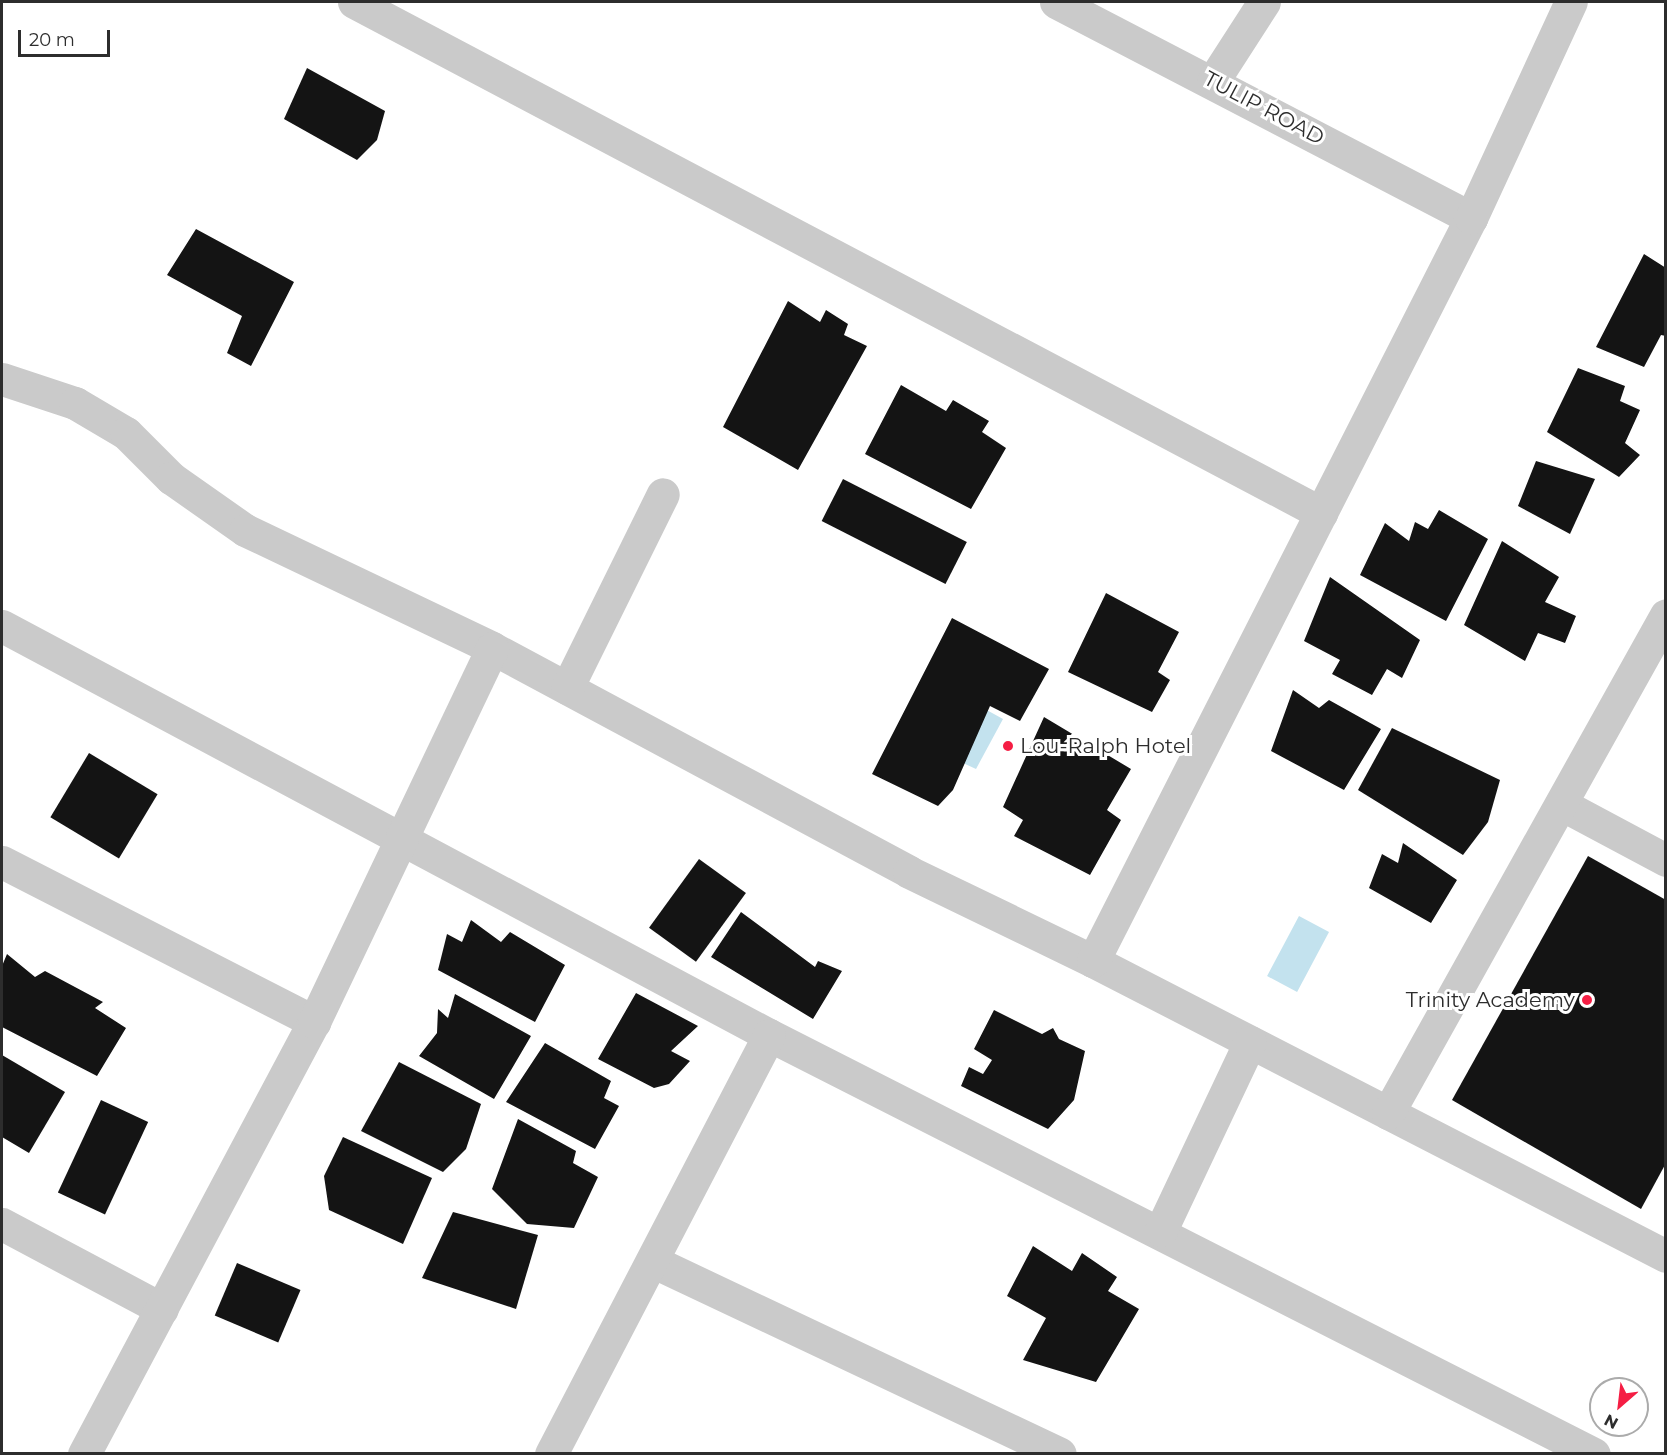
<!DOCTYPE html>
<style>
body{margin:0}
#map{position:relative;width:1667px;height:1455px;overflow:hidden;background:#fff;font-family:Montserrat,sans-serif}
div>[style]{position:absolute}
[style*='--x']{left:calc(var(--x)*1px);top:calc(var(--y)*1px);width:calc(var(--w)*1px);rotate:calc(var(--a)*1deg)}
.water>*{inset:0;background:#c3e2ee;transform-origin:0 0}
.building>*{inset:0;background:#141414;transform-origin:0 0}
.minor>*{height:33px;margin:-16.5px;padding:0 16.5px;transform-origin:16.5px;border-radius:16.5px;background:#cacaca}
.dots>*{width:16px;height:16px;translate:-50% -50%;box-sizing:border-box;border:3px solid #fff;border-radius:50%}
span{translate:-50% -50%;white-space:nowrap;text-align:center;line-height:1.15;-webkit-text-stroke:6px #fff;paint-order:stroke}
.street-label{font-size:21px;color:#2d2d2d}
.poi-label{font-size:21px;color:#2d2d2d}
.left{translate:0 -50%;text-align:left}
.right{translate:-100% -50%;text-align:right}
.frame{position:absolute;inset:0;border:3px solid #2d2d2d;pointer-events:none}
.north{position:absolute;left:1589px;top:1377px;width:60px;height:60px;box-sizing:border-box;background:#fff;border:2px solid #ababab;border-radius:50%;rotate:208deg;font-size:16px;font-weight:700;line-height:24px;text-align:center;color:#2d2d2d}
.north::after{content:'';display:block;margin:auto;width:21px;height:27px;background:#f51e44;clip-path:polygon(50% 0,100% 100%,50% 72%,0 100%)}
.scale{position:absolute;left:18px;top:30px;width:92px;height:27px;box-sizing:border-box;border:3px solid #2d2d2d;border-top:0;padding-left:8px;font-size:18px;line-height:21px;white-space:nowrap;color:#2d2d2d;-webkit-text-stroke:4px #fff;paint-order:stroke}
</style>
<div id="map">
<div class="water">
<i style="clip-path:polygon(974px 703px,1003px 719px,976px 769px,950px 757px)"></i>
<i style="left:1299px;top:916px;width:34px;height:68px;rotate:28deg"></i>
</div>
<div class="building">
<i style="clip-path:polygon(307px 68px,385px 111px,377px 140px,357px 160px,284px 119px)"></i>
<i style="clip-path:polygon(196px 229px,294px 282px,251px 366px,227px 353px,242px 316px,167px 275px)"></i>
<i style="clip-path:polygon(1644px 254px,1666px 268px,1666px 336px,1661px 335px,1644px 367px,1596px 347px)"></i>
<i style="clip-path:polygon(788px 301px,820px 322px,826px 310px,848px 324px,844px 335px,867px 346px,798px 470px,723px 427px)"></i>
<i style="clip-path:polygon(1578px 368px,1625px 386px,1620px 401px,1640px 410px,1625px 443px,1640px 455px,1619px 477px,1547px 432px)"></i>
<i style="clip-path:polygon(901px 385px,946px 411px,953px 400px,989px 421px,982px 432px,1006px 448px,971px 509px,865px 454px)"></i>
<i style="clip-path:polygon(1536px 461px,1595px 479px,1570px 534px,1518px 506px)"></i>
<i style="left:843px;top:479px;width:139px;height:47px;rotate:27deg"></i>
<i style="clip-path:polygon(1439px 510px,1488px 539px,1446px 621px,1360px 575px,1385px 523px,1409px 541px,1415px 522px,1428px 529px)"></i>
<i style="clip-path:polygon(1502px 541px,1559px 577px,1545px 602px,1576px 616px,1565px 643px,1538px 633px,1525px 661px,1464px 625px)"></i>
<i style="clip-path:polygon(1330px 577px,1420px 640px,1402px 678px,1387px 669px,1372px 695px,1332px 674px,1340px 660px,1304px 641px)"></i>
<i style="clip-path:polygon(1106px 593px,1179px 632px,1158px 672px,1170px 680px,1152px 712px,1068px 672px)"></i>
<i style="clip-path:polygon(952px 618px,1049px 669px,1020px 721px,990px 706px,953px 790px,938px 806px,872px 774px)"></i>
<i style="clip-path:polygon(1293px 690px,1319px 708px,1329px 700px,1381px 729px,1344px 790px,1271px 751px)"></i>
<i style="clip-path:polygon(1044px 717px,1131px 769px,1107px 810px,1121px 820px,1090px 875px,1014px 836px,1023px 820px,1003px 807px)"></i>
<i style="clip-path:polygon(1392px 728px,1500px 780px,1488px 822px,1463px 855px,1358px 790px)"></i>
<i style="left:89px;top:753px;width:80px;height:75px;rotate:31deg"></i>
<i style="clip-path:polygon(1403px 843px,1457px 880px,1431px 923px,1369px 888px,1382px 854px,1398px 863px)"></i>
<i style="clip-path:polygon(1588px 856px,1666px 900px,1666px 1163px,1641px 1209px,1452px 1100px)"></i>
<i style="left:699px;top:859px;width:58px;height:85px;rotate:36deg"></i>
<i style="clip-path:polygon(741px 912px,815px 967px,818px 961px,842px 971px,813px 1019px,711px 957px)"></i>
<i style="clip-path:polygon(471px 920px,501px 942px,510px 932px,565px 965px,535px 1022px,438px 970px,447px 934px,462px 942px)"></i>
<i style="clip-path:polygon(7px 954px,35px 977px,45px 971px,103px 1002px,95px 1008px,126px 1028px,97px 1076px,2px 1027px,2px 966px)"></i>
<i style="clip-path:polygon(636px 993px,698px 1026px,671px 1051px,690px 1061px,669px 1084px,654px 1088px,598px 1059px)"></i>
<i style="clip-path:polygon(455px 994px,531px 1036px,494px 1099px,419px 1056px,437px 1033px,438px 1009px,448px 1018px)"></i>
<i style="clip-path:polygon(994px 1010px,1042px 1034px,1053px 1028px,1059px 1039px,1085px 1051px,1074px 1100px,1048px 1129px,961px 1086px,969px 1067px,983px 1074px,992px 1060px,974px 1049px)"></i>
<i style="clip-path:polygon(545px 1043px,611px 1081px,604px 1098px,619px 1106px,595px 1149px,506px 1102px)"></i>
<i style="clip-path:polygon(2px 1055px,65px 1092px,29px 1153px,2px 1137px)"></i>
<i style="clip-path:polygon(399px 1062px,481px 1104px,466px 1149px,443px 1172px,361px 1131px)"></i>
<i style="left:101px;top:1100px;width:52px;height:102px;rotate:25deg"></i>
<i style="clip-path:polygon(518px 1119px,576px 1151px,573px 1163px,598px 1177px,574px 1228px,527px 1224px,492px 1189px)"></i>
<i style="clip-path:polygon(343px 1137px,432px 1178px,403px 1244px,329px 1210px,324px 1176px)"></i>
<i style="clip-path:polygon(453px 1212px,538px 1235px,516px 1309px,422px 1278px)"></i>
<i style="clip-path:polygon(1033px 1246px,1072px 1271px,1082px 1253px,1117px 1277px,1108px 1291px,1139px 1309px,1096px 1382px,1023px 1360px,1046px 1318px,1007px 1296px)"></i>
<i style="left:237px;top:1263px;width:69px;height:57px;rotate:23deg"></i>
</div>
<div class="minor">
<i style="--x:354;--y:2;--w:1094;--a:27.85"></i>
<i style="--x:1056;--y:2;--w:468;--a:27.5"></i>
<i style="--x:1213;--y:81;--w:94;--a:-57.2"></i>
<i style="--x:2;--y:379;--w:77;--a:18.2"></i>
<i style="--x:75;--y:403;--w:59;--a:30.5"></i>
<i style="--x:126;--y:433;--w:64;--a:45"></i>
<i style="--x:171;--y:478;--w:90;--a:35.1"></i>
<i style="--x:245;--y:530;--w:274;--a:25.5"></i>
<i style="--x:492;--y:648;--w:473;--a:28.2"></i>
<i style="--x:909;--y:872;--w:204;--a:25.8"></i>
<i style="--x:1093;--y:961;--w:644;--a:27.24"></i>
<i style="--x:2;--y:626;--w:869;--a:28.07"></i>
<i style="--x:769;--y:1035;--w:925;--a:26.93"></i>
<i style="--x:567;--y:688;--w:216;--a:-63.7"></i>
<i style="--x:1561;--y:804;--w:119;--a:28.1"></i>
<i style="--x:2;--y:862;--w:351;--a:27.1"></i>
<i style="--x:1093;--y:961;--w:834;--a:-63.04"></i>
<i style="--x:1471;--y:218;--w:238;--a:-65.2"></i>
<i style="--x:1388;--y:1113;--w:570;--a:-60.83"></i>
<i style="--x:2;--y:1224;--w:181;--a:28"></i>
<i style="--x:1161;--y:1230;--w:208;--a:-64.7"></i>
<i style="--x:652;--y:1261;--w:451;--a:25.3"></i>
<i style="--x:84;--y:1454;--w:489;--a:-62"></i>
<i style="--x:314;--y:1022;--w:414;--a:-64.5"></i>
<i style="--x:551;--y:1454;--w:472;--a:-62.5"></i>
</div>
<div class="dots">
<i style="left:1008px;top:746px;background:#f51e44"></i>
<i style="left:1587px;top:1000px;background:#f51e44"></i>
</div>
<div class="street-label">
<span style="left:1264px;top:108px;rotate:28deg">TULIP ROAD</span>
</div>
<div class="poi-label">
<span class="left" style="left:1020px;top:746px">Lou-Ralph Hotel</span>
<span class="right" style="left:1575px;top:1000px">Trinity Academy</span>
</div>
<div class="frame"></div>
<div class="north">N</div>
<div class="scale">20 m</div>
</div>
